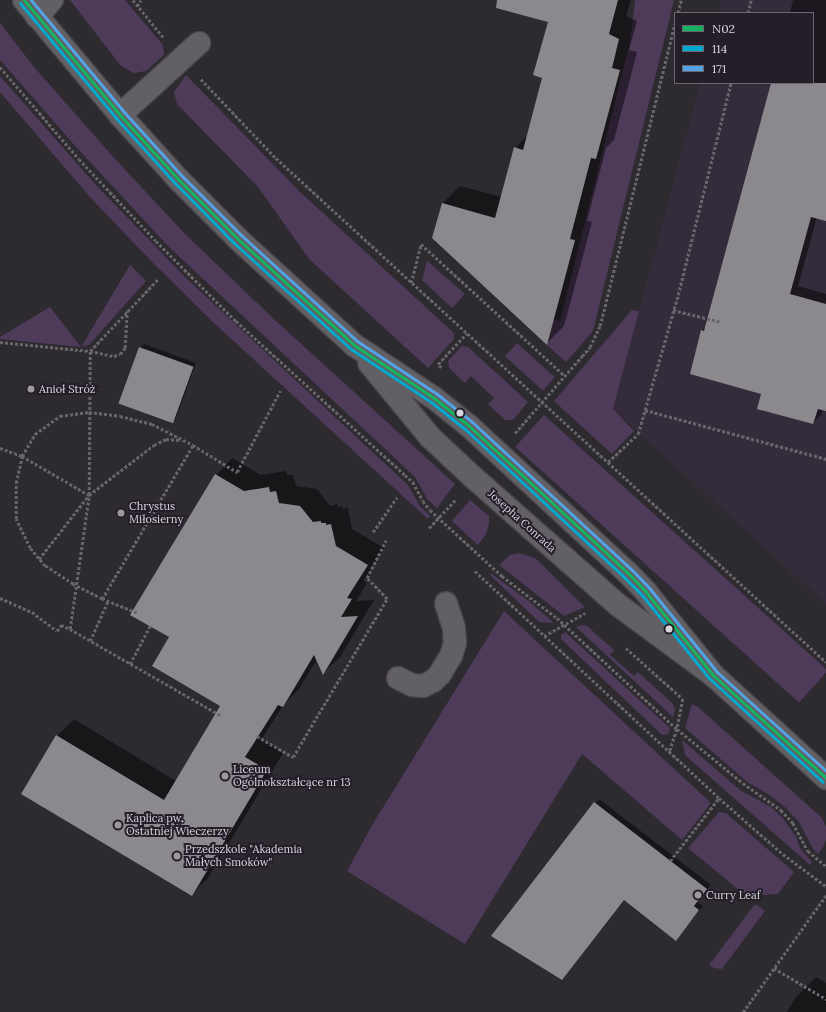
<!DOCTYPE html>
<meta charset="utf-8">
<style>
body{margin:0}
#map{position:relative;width:826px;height:1012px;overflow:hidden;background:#2d2a30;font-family:Lora,serif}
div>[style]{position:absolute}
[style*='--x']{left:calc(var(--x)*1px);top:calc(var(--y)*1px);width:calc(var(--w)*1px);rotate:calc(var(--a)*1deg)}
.built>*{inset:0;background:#352c3b}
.green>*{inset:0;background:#4e3b5a;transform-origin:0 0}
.shadow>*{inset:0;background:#0007}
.building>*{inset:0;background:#8c898e;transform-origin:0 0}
.path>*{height:2.5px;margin-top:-1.25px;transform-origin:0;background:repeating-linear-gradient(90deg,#676569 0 3px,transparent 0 5px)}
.roads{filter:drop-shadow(1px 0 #49464b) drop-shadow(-1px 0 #49464b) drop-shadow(0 1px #49464b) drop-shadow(0 -1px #49464b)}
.minor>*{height:22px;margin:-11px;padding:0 11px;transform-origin:11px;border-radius:11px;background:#636065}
.bus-1>*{height:3px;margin:-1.5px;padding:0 1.5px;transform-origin:1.5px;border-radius:1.5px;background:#13b361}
.bus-2>*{height:3px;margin:-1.5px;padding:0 1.5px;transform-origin:1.5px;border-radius:1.5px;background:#00a9ce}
.bus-3>*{height:3px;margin:-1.5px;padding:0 1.5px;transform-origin:1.5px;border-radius:1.5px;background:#53a3e8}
.dots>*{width:11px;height:11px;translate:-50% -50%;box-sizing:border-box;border:2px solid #241e29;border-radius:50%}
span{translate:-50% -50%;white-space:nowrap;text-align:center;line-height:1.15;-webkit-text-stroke:4px #241e29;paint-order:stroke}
.poi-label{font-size:11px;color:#d9d5dd}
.left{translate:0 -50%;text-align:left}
.street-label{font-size:11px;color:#d9d5dd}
.legend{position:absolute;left:674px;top:12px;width:140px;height:72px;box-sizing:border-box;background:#241e29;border:1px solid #6c6771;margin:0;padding:5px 7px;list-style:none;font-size:12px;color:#d9d5dd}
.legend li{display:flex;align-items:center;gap:8px;height:20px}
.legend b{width:20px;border:1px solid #6c6771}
</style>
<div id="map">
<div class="built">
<i style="clip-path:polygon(722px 0,826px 0,826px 604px,613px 409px,700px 83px,813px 83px,813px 13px,718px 13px)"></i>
</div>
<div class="green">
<i style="clip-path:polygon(70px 0,125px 0,163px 45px,164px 55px,146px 71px,134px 73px,121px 66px)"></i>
<i style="clip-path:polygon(635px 0,674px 0,593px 331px,566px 362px,547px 345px,553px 320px,560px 321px,630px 42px)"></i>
<i style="clip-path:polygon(0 23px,34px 67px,116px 160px,186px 235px,276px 321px,455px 484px,437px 508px,427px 499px,415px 477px,169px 247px,77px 148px,0 60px)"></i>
<i style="clip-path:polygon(186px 75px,299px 191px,454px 333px,454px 339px,428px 368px,309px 259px,258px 187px,177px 104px,174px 92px)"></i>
<i style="clip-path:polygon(0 76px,96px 185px,186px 278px,408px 485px,420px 506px,430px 516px,428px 519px,216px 325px,152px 262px,89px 196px,0 92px)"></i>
<i style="clip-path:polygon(427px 261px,465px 294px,452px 308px,422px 280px)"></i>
<i style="clip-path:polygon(130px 265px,146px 281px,89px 345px,80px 347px,0 339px,0 337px,50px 307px,81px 347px)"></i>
<i style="clip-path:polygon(632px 310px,639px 311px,613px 409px,634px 431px,612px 454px,554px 401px)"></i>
<i style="left:517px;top:343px;width:51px;height:18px;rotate:42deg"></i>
<i style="clip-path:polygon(462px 346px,468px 347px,528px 402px,513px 420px,505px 420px,488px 404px,494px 398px,471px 376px,465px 383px,449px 368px,448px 361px)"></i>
<i style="left:544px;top:415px;width:382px;height:43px;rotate:42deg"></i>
<i style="clip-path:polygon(470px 500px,489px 516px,489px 524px,486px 534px,478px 545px,452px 521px)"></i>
<i style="clip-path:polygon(519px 553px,535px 558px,585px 607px,564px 616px,499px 565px,510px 555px)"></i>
<i style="clip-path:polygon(491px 573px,530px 602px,554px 623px,539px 622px,490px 575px)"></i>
<i style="clip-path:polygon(504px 611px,711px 803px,682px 840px,582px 754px,465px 944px,347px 871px,371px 827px)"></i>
<i style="clip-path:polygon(582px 625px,587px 626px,614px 650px,610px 655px,634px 676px,638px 672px,673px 704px,675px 710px,673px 717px,576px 627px)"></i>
<i style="clip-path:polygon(565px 632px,670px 728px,668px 734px,662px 735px,561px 639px,561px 635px)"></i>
<i style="clip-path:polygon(692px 704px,698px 707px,822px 818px,826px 827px,826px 839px,823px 847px,818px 854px,813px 849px,799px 822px,786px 808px,768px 794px,747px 782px,685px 728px)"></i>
<i style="clip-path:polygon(682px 740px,726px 778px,740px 790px,771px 807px,783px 818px,796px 837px,800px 848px,812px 862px,810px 865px,685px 755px)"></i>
<i style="clip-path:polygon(719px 812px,726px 813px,794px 872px,778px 894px,746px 896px,688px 848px)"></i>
<i style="clip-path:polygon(755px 904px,765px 911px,722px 969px,714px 968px,709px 965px)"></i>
</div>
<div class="shadow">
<i style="clip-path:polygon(541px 0,631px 0,626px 16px,637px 21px,629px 50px,637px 52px,614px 140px,606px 148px,587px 221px,592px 222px,564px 326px,547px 343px,442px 204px,460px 186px,502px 197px,515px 148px,528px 135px,544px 77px,549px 21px)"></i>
<i style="clip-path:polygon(793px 0,826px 0,826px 220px,817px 217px,798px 286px,826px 294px,826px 410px,823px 409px,821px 415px,813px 423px,762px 393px,691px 374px,702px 330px,707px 326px,771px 83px,813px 83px,813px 13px,790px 13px)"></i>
<i style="clip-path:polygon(144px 344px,196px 363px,176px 418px,172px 422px,140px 348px)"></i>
<i style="clip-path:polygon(232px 458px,261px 475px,286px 471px,287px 475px,293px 475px,296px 486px,317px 489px,330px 506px,337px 504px,338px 507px,342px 506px,343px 509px,348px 508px,352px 529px,384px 548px,363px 581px,367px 583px,356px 601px,374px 600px,340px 657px,323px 673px,317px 659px,299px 689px,284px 704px,261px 740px,283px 753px,208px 878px,191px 895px,57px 736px,74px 719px,176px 781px,222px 706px,171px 637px,216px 475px)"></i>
<i style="clip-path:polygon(599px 799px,711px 885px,697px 902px,703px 906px,676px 939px,624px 899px,562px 979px,493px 936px)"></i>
<i style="clip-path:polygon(816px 977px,826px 983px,826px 1012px,787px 1012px,796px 997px)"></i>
</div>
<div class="building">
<i style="clip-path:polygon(497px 0,618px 0,609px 34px,619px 39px,612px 68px,620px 70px,596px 159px,591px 158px,570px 239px,575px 240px,547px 345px,432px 238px,442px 203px,495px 218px,514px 147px,523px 150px,542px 78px,533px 75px,548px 22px,496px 8px)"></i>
<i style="clip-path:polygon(771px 83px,826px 83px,826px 221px,811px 217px,790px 294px,826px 304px,826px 411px,818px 409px,813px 424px,757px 409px,761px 394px,690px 374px,701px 330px,704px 331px)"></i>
<i style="left:139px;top:347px;width:58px;height:60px;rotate:20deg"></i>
<i style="clip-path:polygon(215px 474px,244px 491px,269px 487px,270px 492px,276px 491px,279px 503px,300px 506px,313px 522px,321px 521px,321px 523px,326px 523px,326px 525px,331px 524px,336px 546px,368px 565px,347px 598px,352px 599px,341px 617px,358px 616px,323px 675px,314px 655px,283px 707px,278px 705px,245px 757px,267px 770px,192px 896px,21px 794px,56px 735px,164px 800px,220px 706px,152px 666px,169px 637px,130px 615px)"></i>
<i style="clip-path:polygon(594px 802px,707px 889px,694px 906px,699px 910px,676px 941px,624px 900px,562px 980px,491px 936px)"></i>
</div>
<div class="path">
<i style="--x:133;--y:0;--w:49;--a:50.8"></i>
<i style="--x:137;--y:6;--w:7;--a:-56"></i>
<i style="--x:678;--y:13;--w:13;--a:-77"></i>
<i style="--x:748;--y:13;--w:13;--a:-77"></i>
<i style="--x:0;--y:67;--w:121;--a:49.3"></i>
<i style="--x:79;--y:159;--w:112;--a:46.8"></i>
<i style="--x:156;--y:241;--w:113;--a:45"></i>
<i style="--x:236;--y:321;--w:229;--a:42.3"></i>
<i style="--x:405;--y:475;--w:11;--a:41"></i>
<i style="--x:413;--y:482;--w:21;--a:62"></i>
<i style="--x:423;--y:501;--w:11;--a:52"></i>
<i style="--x:430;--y:510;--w:98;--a:42.5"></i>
<i style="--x:502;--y:576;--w:69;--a:37.4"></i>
<i style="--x:557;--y:618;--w:163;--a:42.8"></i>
<i style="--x:677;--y:729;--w:85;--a:39.3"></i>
<i style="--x:743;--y:783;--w:47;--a:35.4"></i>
<i style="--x:781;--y:810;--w:18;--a:47"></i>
<i style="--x:793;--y:823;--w:32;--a:62"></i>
<i style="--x:808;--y:851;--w:23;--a:40"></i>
<i style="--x:201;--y:79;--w:109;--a:46.5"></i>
<i style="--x:276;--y:158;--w:746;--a:42.5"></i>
<i style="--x:411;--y:283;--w:40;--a:-75.6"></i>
<i style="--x:421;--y:244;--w:195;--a:42.5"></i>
<i style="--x:673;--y:310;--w:50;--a:13.8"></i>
<i style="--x:0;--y:342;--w:90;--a:5.7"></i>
<i style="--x:90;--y:351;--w:25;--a:12"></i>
<i style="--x:114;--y:356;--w:6;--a:-18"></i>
<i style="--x:120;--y:354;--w:8;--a:-50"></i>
<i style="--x:125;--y:348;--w:37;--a:-87"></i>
<i style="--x:441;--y:368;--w:5;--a:-127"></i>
<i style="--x:438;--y:364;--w:42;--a:-46.9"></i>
<i style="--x:645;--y:410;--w:188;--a:15.1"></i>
<i style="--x:515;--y:433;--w:102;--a:-49"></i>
<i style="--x:582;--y:356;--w:12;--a:-48"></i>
<i style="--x:590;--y:347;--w:23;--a:-65"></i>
<i style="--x:600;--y:326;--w:311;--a:-76.1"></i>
<i style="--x:0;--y:448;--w:23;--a:20"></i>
<i style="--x:22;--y:456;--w:78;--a:30.2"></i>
<i style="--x:608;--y:462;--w:41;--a:-43"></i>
<i style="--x:638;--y:434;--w:145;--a:-73.9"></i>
<i style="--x:678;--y:295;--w:219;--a:-76"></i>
<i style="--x:429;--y:528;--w:40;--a:-47"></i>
<i style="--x:373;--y:532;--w:42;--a:-55.6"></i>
<i style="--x:39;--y:559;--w:81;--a:-52"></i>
<i style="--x:89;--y:495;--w:82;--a:-37.6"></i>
<i style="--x:154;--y:445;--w:13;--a:-27"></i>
<i style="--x:166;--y:439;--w:13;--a:4"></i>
<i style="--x:475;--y:571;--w:333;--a:42.9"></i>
<i style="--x:719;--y:798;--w:85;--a:41.2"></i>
<i style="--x:783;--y:854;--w:54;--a:36.7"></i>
<i style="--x:0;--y:598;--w:35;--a:24"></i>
<i style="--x:32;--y:612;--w:31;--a:37"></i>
<i style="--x:57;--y:631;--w:7;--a:-56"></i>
<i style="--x:61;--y:625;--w:10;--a:24"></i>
<i style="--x:70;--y:629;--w:175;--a:29.8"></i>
<i style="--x:102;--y:599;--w:179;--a:-59.4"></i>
<i style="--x:137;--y:613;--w:38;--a:-158"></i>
<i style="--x:102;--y:599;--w:33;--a:-153"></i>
<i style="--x:73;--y:584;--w:33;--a:-147"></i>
<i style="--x:45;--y:566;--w:23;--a:-130"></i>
<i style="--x:30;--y:548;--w:32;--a:-116"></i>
<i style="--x:16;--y:519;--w:36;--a:-90"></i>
<i style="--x:16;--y:483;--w:28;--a:-77"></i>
<i style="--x:22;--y:456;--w:26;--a:-59"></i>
<i style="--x:35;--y:434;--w:31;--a:-36"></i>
<i style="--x:60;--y:416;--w:29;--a:-8"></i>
<i style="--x:89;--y:412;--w:31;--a:7"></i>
<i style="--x:120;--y:416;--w:33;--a:14"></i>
<i style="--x:152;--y:424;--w:46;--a:27.1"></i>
<i style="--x:193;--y:445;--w:52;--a:31.5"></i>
<i style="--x:237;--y:472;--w:92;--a:-62"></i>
<i style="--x:70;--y:629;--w:135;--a:-81.9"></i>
<i style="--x:89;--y:495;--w:144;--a:-89.6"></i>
<i style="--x:90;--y:351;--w:99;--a:-46.6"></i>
<i style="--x:544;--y:636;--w:47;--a:-29.3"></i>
<i style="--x:90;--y:641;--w:44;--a:-65.8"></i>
<i style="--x:626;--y:648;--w:76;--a:41.8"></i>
<i style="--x:683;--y:699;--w:31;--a:101"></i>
<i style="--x:677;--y:729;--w:23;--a:108"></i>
<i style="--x:130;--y:664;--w:45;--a:-62.3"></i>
<i style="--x:257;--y:736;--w:42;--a:30.3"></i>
<i style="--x:293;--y:757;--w:184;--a:-59.3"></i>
<i style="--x:387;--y:599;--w:29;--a:-134"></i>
<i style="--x:367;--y:578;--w:42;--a:-63.4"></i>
<i style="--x:670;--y:861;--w:80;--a:-52.1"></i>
<i style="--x:774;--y:968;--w:61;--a:30.8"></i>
<i style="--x:743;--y:1012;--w:143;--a:-54.6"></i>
</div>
<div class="roads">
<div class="minor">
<i style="--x:24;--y:0;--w:150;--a:50.1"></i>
<i style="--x:120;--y:115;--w:88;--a:47.8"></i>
<i style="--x:179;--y:180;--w:83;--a:45"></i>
<i style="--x:238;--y:239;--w:157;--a:42.4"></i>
<i style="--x:354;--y:345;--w:96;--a:33.5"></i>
<i style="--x:434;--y:398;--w:43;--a:38.5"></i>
<i style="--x:468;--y:425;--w:217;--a:42.8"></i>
<i style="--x:627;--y:572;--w:28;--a:46"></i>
<i style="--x:646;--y:592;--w:107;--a:51.1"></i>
<i style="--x:37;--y:17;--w:23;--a:-49"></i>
<i style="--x:120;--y:115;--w:107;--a:-42.3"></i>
<i style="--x:369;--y:363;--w:96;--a:50.5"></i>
<i style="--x:430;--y:437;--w:60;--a:43"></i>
<i style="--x:474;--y:478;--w:192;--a:41.4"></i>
<i style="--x:618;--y:605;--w:118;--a:36.4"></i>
<i style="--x:713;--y:675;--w:153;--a:42.3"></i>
<i style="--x:398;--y:678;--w:16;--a:27"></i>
<i style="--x:412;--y:685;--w:11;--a:5"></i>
<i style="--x:423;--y:686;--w:11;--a:-27"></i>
<i style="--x:433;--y:681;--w:10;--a:-45"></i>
<i style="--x:440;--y:674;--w:21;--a:-59"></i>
<i style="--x:451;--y:656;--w:14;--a:-73"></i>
<i style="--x:455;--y:643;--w:15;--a:-94"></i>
<i style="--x:454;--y:628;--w:26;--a:-108"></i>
</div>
</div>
<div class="bus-1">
<i style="--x:24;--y:0;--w:150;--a:50.1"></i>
<i style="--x:120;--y:115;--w:88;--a:47.8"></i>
<i style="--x:179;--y:180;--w:83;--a:45"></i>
<i style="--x:238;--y:239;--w:157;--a:42.4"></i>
<i style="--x:354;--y:345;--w:96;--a:33.5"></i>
<i style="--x:434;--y:398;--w:43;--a:38.5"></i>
<i style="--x:468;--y:425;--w:217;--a:42.8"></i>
<i style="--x:627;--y:572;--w:28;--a:46"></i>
<i style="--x:646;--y:592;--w:107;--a:51.1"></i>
<i style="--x:713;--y:675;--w:153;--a:42.3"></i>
</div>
<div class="bus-2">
<i style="--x:20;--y:3;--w:150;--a:50.1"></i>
<i style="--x:116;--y:118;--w:88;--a:47.8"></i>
<i style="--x:175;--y:183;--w:84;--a:45.5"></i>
<i style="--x:234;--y:243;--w:158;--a:42.2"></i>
<i style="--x:351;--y:349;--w:96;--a:33.5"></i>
<i style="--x:431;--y:402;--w:43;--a:38.5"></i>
<i style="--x:465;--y:429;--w:216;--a:42.9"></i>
<i style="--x:623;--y:576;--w:27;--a:45"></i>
<i style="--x:642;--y:595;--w:107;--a:51.1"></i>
<i style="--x:709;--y:678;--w:154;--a:42.4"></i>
</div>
<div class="bus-3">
<i style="--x:31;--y:0;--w:146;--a:50.3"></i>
<i style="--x:124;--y:112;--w:88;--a:47.8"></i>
<i style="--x:183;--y:177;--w:82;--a:45"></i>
<i style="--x:241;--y:235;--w:157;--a:42.4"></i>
<i style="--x:357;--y:341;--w:96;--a:33.5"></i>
<i style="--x:437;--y:394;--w:43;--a:38.5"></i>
<i style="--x:471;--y:421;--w:218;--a:42.8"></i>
<i style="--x:631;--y:569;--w:28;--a:46"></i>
<i style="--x:650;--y:589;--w:107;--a:51.1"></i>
<i style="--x:717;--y:672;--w:147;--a:42.2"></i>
</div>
<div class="dots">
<i style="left:31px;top:389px;background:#9d99a0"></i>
<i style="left:460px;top:413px;background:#d9d5dd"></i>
<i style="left:121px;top:513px;background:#9d99a0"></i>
<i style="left:669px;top:629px;background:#d9d5dd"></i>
<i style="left:225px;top:776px;background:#9d99a0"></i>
<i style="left:118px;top:825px;background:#9d99a0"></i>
<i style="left:177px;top:856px;background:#9d99a0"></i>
<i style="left:698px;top:895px;background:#9d99a0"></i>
</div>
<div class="poi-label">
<span class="left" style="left:39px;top:389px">Anioł Stróż</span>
<span class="left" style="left:129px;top:513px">Chrystus<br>Miłosierny</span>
<span class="left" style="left:233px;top:776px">Liceum<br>Ogólnokształcące nr 13</span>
<span class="left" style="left:126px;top:825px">Kaplica pw.<br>Ostatniej Wieczerzy</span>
<span class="left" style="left:185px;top:856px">Przedszkole "Akademia<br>Małych Smoków"</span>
<span class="left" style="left:706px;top:895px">Curry Leaf</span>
</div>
<div class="street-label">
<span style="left:522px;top:521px;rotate:42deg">Josepha Conrada</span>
</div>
<ul class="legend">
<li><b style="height:5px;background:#13b361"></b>N02</li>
<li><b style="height:5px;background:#00a9ce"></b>114</li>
<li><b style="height:5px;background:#53a3e8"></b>171</li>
</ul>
</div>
